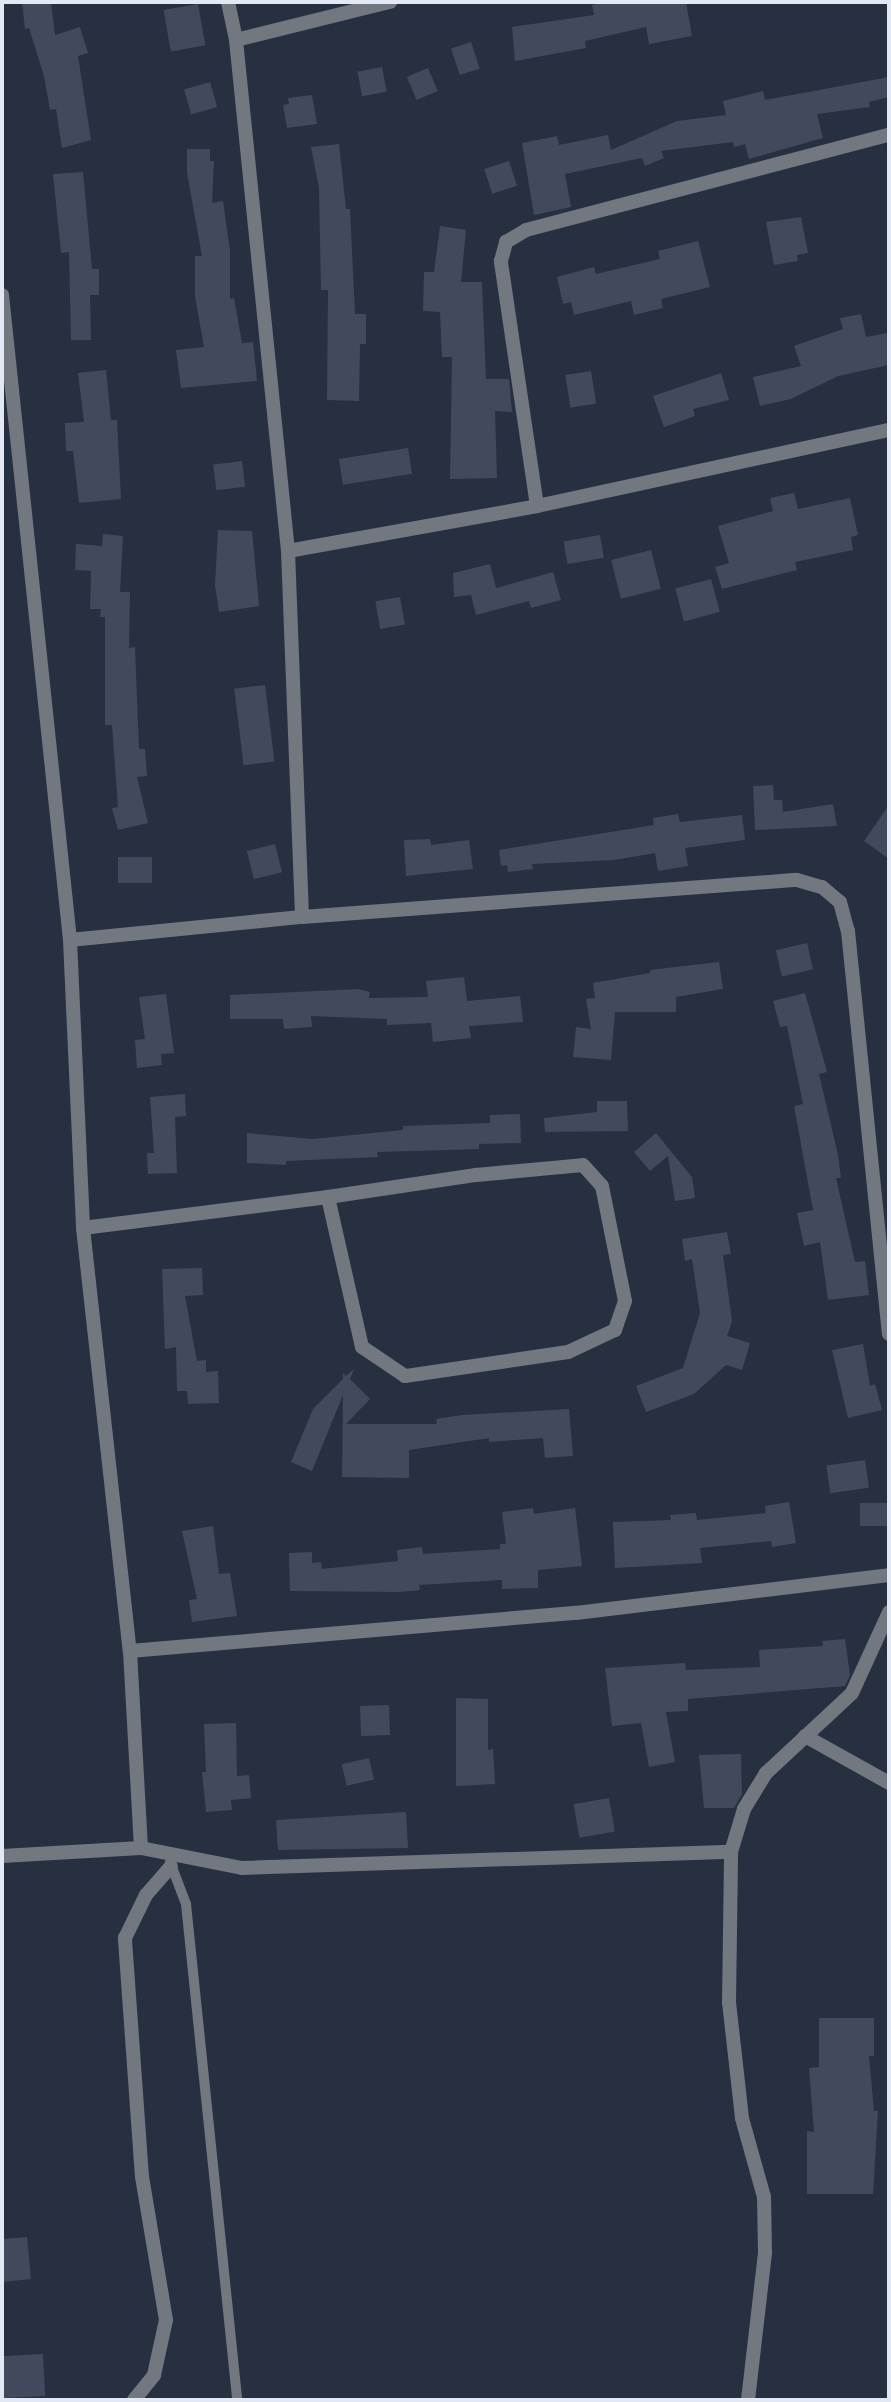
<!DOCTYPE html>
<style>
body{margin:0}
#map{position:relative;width:891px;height:2402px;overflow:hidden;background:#273041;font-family:Signika,sans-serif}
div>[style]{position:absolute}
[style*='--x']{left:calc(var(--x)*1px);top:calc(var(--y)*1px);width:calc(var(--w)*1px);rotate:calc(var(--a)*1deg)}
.building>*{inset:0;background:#414a5d;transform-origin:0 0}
.lane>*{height:10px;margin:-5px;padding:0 5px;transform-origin:5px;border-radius:5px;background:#727780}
.street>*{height:14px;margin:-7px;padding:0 7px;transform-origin:7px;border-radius:7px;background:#727780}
span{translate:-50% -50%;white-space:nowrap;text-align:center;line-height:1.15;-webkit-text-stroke:5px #273041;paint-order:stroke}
.frame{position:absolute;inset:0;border:4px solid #e2e8f4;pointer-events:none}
</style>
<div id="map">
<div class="building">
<i style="clip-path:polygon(22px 2px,51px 2px,55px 35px,80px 27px,88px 53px,78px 56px,91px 140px,62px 148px,56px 109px,50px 110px,44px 76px,29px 28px,25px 29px)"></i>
<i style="clip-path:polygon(606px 2px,686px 2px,692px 36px,649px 44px,646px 27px,585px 41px,586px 48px,515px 61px,512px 27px,594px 15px,592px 5px)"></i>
<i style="left:198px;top:4px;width:42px;height:35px;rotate:80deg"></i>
<i style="left:471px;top:42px;width:28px;height:21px;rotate:72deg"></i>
<i style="left:382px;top:67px;width:25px;height:25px;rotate:79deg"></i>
<i style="left:428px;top:68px;width:25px;height:23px;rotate:67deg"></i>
<i style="clip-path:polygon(889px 77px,889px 97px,869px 102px,870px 107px,817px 114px,823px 138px,749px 159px,745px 144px,734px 147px,733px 142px,661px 151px,664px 158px,645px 166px,642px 158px,565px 174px,571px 207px,534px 215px,522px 143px,557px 136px,559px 145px,608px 135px,611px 150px,677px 121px,726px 115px,723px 101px,763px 91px,765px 100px)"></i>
<i style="left:210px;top:82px;width:26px;height:27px;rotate:74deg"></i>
<i style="clip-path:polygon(312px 95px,317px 124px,287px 128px,283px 105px,289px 104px,288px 98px)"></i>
<i style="clip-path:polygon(339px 144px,346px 209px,350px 209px,355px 314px,366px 314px,366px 344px,360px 344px,359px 401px,327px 400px,328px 290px,321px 290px,319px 188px,311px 147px)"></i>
<i style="clip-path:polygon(187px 149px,210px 149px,210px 161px,214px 161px,212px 203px,223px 201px,230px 251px,230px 299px,234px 298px,242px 343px,253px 342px,257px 381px,181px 388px,176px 350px,204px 347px,195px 296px,195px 256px,202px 256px,187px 173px)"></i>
<i style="left:509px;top:161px;width:26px;height:26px;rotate:72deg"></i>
<i style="clip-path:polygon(83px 172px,92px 269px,99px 269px,99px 295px,90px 295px,91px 340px,71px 340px,69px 252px,61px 253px,53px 174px)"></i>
<i style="clip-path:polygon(801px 217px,808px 253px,797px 255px,798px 261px,774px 265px,766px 222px)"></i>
<i style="clip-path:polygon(440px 226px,466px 230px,461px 282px,482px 282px,486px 379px,509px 379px,512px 412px,495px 411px,497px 478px,450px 479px,452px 357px,442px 357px,440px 312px,423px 311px,424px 272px,434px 272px)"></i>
<i style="clip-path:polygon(698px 241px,710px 287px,661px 299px,663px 308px,634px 315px,631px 301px,574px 315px,571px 302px,563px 304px,557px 277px,594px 267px,596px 274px,660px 259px,658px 251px)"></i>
<i style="clip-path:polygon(861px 314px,866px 337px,887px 333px,889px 365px,838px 376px,791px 399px,760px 406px,753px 377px,801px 366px,794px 346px,843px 329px,840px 318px)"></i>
<i style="clip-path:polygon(106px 370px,111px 420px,117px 420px,121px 499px,79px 503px,73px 451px,66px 451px,65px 423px,84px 422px,78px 373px)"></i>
<i style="left:591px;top:371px;width:33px;height:26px;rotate:81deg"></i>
<i style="clip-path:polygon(721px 373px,729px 400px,693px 409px,695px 416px,664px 427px,653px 396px)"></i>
<i style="left:408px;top:448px;width:26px;height:70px;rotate:81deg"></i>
<i style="left:242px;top:461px;width:26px;height:29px;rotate:83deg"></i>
<i style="clip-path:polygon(794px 493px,798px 509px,850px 498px,858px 535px,851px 537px,853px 550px,795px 562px,797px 570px,722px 589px,715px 567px,729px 563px,718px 526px,773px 511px,770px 498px)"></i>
<i style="clip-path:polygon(218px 530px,252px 531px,259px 606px,219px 612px,215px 585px)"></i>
<i style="clip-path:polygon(103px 534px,123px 536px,120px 592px,130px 592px,129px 648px,135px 647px,139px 749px,145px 749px,147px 776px,137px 777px,148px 823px,118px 830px,112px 808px,118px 807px,112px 725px,105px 725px,105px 617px,100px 617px,101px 609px,90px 609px,91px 571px,75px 570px,76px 544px,102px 546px)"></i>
<i style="left:600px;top:535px;width:23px;height:37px;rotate:80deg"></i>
<i style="left:651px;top:550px;width:40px;height:41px;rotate:76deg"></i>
<i style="clip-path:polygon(490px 564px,496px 588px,553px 572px,561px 600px,531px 608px,529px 601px,476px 615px,471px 595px,454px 597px,453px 573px)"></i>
<i style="left:711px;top:579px;width:34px;height:37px;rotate:75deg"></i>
<i style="left:400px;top:597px;width:28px;height:25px;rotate:80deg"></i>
<i style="left:265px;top:685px;width:77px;height:31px;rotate:83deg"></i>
<i style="clip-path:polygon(773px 785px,774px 800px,782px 800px,783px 812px,833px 804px,837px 826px,755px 830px,753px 786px)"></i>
<i style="clip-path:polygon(889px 805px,889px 859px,864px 841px)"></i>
<i style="clip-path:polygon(678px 814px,680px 822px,742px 815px,745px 840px,685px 848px,688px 866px,658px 871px,655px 853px,614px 860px,532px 864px,533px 869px,508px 872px,507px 865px,501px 866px,499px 850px,654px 825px,653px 818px)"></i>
<i style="clip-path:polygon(430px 839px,431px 845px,469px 840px,473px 869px,406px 876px,404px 840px)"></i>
<i style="left:275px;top:844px;width:29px;height:29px;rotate:76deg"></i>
<i style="left:118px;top:857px;width:34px;height:26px"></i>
<i style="left:807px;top:943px;width:27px;height:32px;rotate:77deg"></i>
<i style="clip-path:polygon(719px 962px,723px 989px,676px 997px,676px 1012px,615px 1012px,611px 1060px,573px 1057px,576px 1027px,591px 1029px,586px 999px,595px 998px,593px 983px,650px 973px,650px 970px)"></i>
<i style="clip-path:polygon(464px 977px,467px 1001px,520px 996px,523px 1022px,469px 1026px,471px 1038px,433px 1042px,431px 1023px,387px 1025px,387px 1019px,311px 1016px,312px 1027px,284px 1029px,283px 1019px,230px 1019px,230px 995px,358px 989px,370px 992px,369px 998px,428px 997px,426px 981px)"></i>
<i style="clip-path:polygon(805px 993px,827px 1072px,819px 1074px,838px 1155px,841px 1178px,836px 1178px,855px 1262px,865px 1261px,869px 1295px,828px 1300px,820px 1242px,804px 1246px,797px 1213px,813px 1210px,794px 1106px,803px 1104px,787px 1026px,780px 1027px,773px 1001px)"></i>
<i style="clip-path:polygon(166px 994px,174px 1053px,161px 1054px,162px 1065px,137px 1068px,135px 1040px,145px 1039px,139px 997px)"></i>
<i style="clip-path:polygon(185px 1094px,186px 1116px,175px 1117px,177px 1173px,148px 1174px,147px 1153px,154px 1153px,150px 1097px)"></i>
<i style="clip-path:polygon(597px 1101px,627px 1101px,628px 1131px,545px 1132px,544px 1118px,597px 1112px)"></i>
<i style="clip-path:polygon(520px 1114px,521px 1143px,479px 1144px,479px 1149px,377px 1152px,378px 1157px,286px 1161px,286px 1165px,247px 1163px,247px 1133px,312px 1139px,403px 1130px,403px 1126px,490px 1123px,490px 1115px)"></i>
<i style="clip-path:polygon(656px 1133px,692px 1177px,695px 1198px,675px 1201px,668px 1156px,650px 1171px,634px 1152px)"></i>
<i style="clip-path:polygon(727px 1232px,731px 1254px,723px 1255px,732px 1321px,727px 1336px,750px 1343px,742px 1370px,726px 1365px,694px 1394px,646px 1412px,636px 1386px,683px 1368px,700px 1313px,692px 1259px,685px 1261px,682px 1239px)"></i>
<i style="clip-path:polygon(202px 1268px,203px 1295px,185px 1296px,197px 1361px,206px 1360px,206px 1372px,218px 1371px,219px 1403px,188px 1404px,187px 1391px,177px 1391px,176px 1347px,165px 1349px,162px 1269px)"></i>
<i style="clip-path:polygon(863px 1344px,870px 1386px,875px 1384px,882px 1410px,848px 1418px,832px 1350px)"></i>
<i style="clip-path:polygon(354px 1369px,350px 1379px,370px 1399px,346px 1424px,437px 1424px,436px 1419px,462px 1415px,569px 1409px,573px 1456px,545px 1458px,543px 1438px,489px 1442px,489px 1438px,409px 1450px,409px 1478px,342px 1477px,343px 1395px,312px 1471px,291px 1462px,313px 1409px,343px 1379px,343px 1373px,346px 1376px)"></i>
<i style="left:865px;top:1460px;width:28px;height:39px;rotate:82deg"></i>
<i style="clip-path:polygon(789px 1502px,796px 1543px,772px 1547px,771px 1541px,700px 1548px,702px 1563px,615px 1568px,613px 1522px,671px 1520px,670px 1515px,696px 1513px,697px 1520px,766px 1513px,765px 1506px)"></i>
<i style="left:889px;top:1503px;width:23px;height:29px;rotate:90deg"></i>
<i style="clip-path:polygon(533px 1508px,534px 1514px,575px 1508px,582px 1566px,538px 1570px,538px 1588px,502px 1589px,502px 1580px,419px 1585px,420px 1590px,399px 1592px,290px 1591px,289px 1553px,312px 1552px,312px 1563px,321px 1562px,322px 1569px,398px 1561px,397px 1550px,422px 1547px,423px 1554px,500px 1549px,500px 1544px,506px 1544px,502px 1512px)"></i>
<i style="clip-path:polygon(213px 1526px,219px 1574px,230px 1573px,237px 1616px,192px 1622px,189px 1600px,197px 1599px,182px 1531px)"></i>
<i style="clip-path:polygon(845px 1639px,850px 1675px,845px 1686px,688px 1699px,688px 1711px,666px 1712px,675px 1762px,649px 1767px,641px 1723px,612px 1726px,605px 1668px,685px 1663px,686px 1670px,760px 1667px,759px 1650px,823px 1646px,822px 1641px)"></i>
<i style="clip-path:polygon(456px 1698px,488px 1699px,488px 1750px,493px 1749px,495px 1784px,456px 1786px)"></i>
<i style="left:389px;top:1705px;width:30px;height:29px;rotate:88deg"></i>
<i style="clip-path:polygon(236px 1723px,237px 1776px,249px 1775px,251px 1798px,231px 1800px,232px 1810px,206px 1812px,202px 1772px,206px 1772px,204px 1724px)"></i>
<i style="clip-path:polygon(741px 1754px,742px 1794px,734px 1808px,704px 1808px,699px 1755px)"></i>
<i style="left:369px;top:1758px;width:22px;height:28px;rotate:77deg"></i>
<i style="left:609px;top:1798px;width:34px;height:36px;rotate:80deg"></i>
<i style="clip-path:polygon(406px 1812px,408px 1848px,278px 1850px,276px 1820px)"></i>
<i style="clip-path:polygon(819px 2018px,874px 2018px,874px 2056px,869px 2056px,874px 2111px,878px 2111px,873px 2194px,807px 2194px,807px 2131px,814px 2132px,809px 2068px,819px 2067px)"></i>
<i style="clip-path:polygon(27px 2237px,31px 2279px,2px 2282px,2px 2239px)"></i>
<i style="left:43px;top:2354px;width:42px;height:41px;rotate:87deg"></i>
</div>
<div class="lane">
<i style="--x:170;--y:1862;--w:45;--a:69.1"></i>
<i style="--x:186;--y:1904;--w:499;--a:84.1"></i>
</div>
<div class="street">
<i style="--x:228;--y:2;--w:39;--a:78"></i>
<i style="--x:236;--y:40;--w:514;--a:84.19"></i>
<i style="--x:288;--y:551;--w:366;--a:87.8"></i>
<i style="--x:236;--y:40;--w:159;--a:-13.9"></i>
<i style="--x:2;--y:295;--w:649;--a:83.98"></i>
<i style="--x:70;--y:940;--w:288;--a:87.4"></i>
<i style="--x:83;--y:1228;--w:426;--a:83.7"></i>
<i style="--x:130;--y:1651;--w:448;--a:-4.9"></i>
<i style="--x:576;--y:1613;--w:315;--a:-6.9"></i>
<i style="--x:537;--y:506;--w:360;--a:-12.2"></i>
<i style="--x:288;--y:551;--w:253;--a:-10.2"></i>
<i style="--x:537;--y:506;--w:248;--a:-98.4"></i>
<i style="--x:501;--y:261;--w:20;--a:-75"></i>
<i style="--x:506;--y:242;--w:23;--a:-31"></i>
<i style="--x:526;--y:230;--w:375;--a:-14.7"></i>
<i style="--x:70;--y:940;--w:233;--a:-5.7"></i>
<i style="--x:302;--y:917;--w:496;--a:-4.3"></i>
<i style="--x:797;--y:880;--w:26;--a:16"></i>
<i style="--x:822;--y:887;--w:23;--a:40"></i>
<i style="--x:840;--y:902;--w:30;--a:75"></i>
<i style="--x:848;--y:931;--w:405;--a:84.2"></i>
<i style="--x:583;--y:1165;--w:28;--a:48"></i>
<i style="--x:602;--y:1186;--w:117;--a:78.7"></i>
<i style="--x:625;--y:1301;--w:31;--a:109"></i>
<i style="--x:615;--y:1330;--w:52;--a:154.9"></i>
<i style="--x:568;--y:1352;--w:165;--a:171.6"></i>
<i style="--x:405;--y:1376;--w:52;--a:-146"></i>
<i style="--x:362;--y:1347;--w:154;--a:-102.8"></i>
<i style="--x:328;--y:1197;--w:150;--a:-8.5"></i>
<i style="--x:476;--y:1175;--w:107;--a:-5.3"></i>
<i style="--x:83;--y:1228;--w:247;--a:-7.2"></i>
<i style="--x:805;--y:1736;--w:96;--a:29.2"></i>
<i style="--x:141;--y:1848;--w:103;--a:11.2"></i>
<i style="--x:242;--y:1868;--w:489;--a:-1.9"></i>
<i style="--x:2;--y:1856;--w:139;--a:-3.3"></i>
<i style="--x:141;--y:1848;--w:197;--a:-93.2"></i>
<i style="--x:134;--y:2400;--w:32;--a:-51"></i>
<i style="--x:154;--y:2375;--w:56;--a:-77.7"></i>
<i style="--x:166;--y:2320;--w:145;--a:-99.5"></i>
<i style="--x:142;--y:2177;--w:240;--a:-94.1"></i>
<i style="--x:125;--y:1938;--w:48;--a:-64"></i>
<i style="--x:146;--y:1895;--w:38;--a:-49"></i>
<i style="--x:748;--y:2400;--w:149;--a:-83.4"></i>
<i style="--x:765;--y:2252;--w:55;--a:-91"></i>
<i style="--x:764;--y:2197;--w:82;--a:-105.6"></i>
<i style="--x:742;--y:2118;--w:117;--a:-96.4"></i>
<i style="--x:729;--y:2002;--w:150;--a:-89.2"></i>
<i style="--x:731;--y:1852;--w:45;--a:-73.2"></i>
<i style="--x:744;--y:1809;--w:42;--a:-58.6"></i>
<i style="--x:766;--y:1773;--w:117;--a:-42.9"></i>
<i style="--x:852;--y:1693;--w:89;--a:-65.4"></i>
</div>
<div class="frame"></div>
</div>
